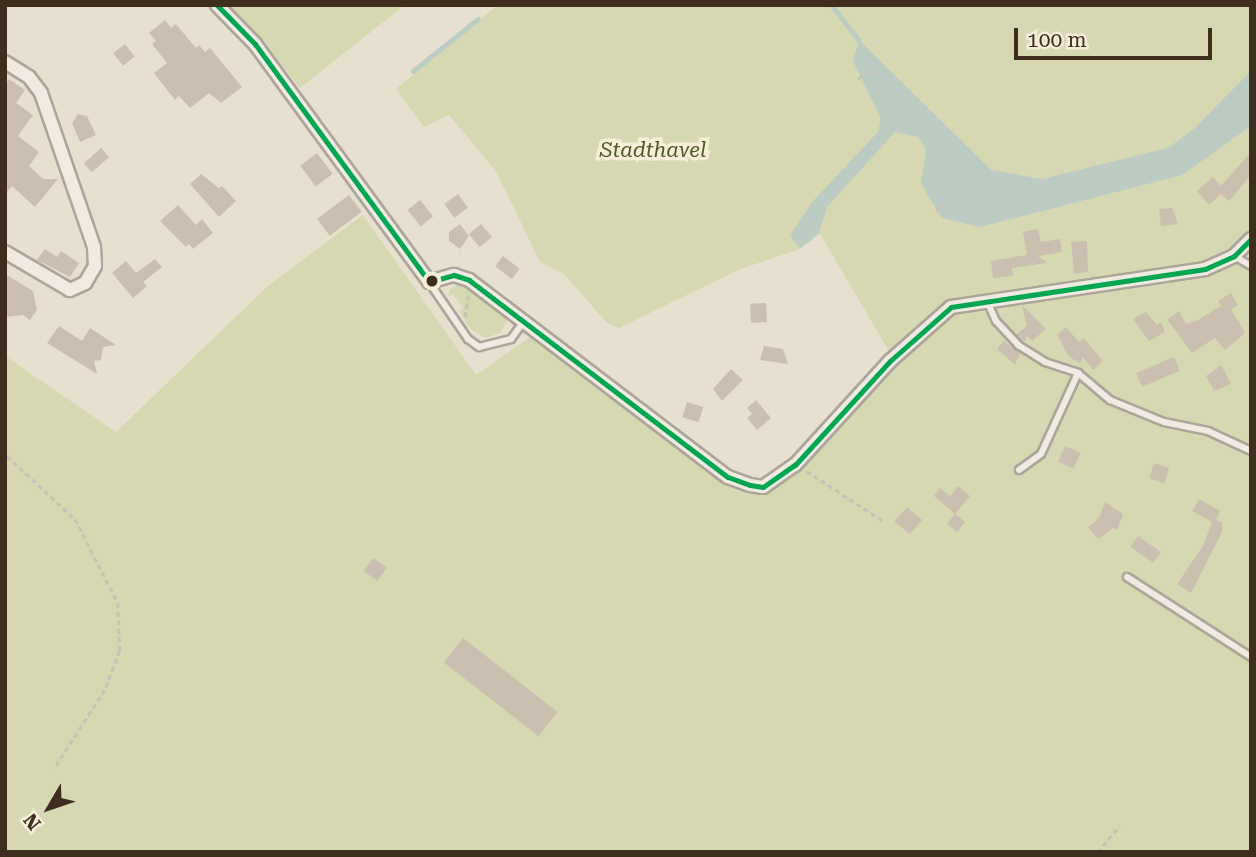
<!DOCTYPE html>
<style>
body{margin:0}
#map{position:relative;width:1256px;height:857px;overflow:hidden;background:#e7e0d1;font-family:"Roboto Serif",serif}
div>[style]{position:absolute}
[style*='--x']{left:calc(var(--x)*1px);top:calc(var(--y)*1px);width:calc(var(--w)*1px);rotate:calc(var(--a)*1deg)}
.green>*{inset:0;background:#d6d7b3}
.water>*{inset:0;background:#bcccc2}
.stream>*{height:4.5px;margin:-2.25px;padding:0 2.25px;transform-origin:2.25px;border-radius:2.25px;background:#bcccc2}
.building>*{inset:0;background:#cbbfb2;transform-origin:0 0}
.path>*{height:2.5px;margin-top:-1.25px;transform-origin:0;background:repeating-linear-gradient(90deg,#c8c2b9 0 5px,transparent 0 8.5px)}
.roads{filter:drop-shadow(2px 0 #ada599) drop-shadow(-2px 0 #ada599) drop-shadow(0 2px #ada599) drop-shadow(0 -2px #ada599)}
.service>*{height:6px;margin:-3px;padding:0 3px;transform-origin:3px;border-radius:3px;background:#efebe3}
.minor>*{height:12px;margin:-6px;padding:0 6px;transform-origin:6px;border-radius:6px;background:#efebe3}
.bus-1>*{height:5px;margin:-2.5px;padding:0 2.5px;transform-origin:2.5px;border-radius:2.5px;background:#00a651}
.dots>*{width:19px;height:19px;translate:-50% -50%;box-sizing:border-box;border:4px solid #f7eed8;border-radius:50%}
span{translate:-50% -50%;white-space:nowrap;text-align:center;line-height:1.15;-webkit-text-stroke:7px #f7eed8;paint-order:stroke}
.park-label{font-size:21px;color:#4d5a26;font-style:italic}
.frame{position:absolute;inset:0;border:7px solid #3d2e20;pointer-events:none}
.north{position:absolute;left:14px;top:773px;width:70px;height:70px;-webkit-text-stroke:5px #f7eed8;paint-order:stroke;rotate:231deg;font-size:19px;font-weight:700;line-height:28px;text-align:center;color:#3d2e20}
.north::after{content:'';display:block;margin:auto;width:24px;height:32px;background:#3d2e20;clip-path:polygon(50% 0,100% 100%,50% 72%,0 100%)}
.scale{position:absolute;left:1014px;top:28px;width:198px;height:32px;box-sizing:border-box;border:4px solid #3d2e20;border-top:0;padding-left:9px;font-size:21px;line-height:24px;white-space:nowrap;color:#3d2e20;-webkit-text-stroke:5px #f7eed8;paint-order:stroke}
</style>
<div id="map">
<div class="green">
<i style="clip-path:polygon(228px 5px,405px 5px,300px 88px,262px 39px)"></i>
<i style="clip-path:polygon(498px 5px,1251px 5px,1251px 852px,5px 852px,5px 356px,116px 432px,268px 286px,363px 215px,476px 375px,530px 337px,729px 483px,751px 492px,765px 494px,802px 467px,896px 363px,820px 234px,800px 249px,738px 270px,619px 328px,607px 323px,564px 274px,540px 262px,496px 171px,449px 115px,424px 127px,396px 89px)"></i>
<i style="clip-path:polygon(459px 283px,502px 313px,507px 321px,500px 333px,486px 338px,471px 329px,459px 311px,463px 308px,453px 294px,449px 296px,449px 290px)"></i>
</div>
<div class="water">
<i style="clip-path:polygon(859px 40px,991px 170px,1042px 179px,1168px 148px,1195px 128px,1251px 71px,1251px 126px,1182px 175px,980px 227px,942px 218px,921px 184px,926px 149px,918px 137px,895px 132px,827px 207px,819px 233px,800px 249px,790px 235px,813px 201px,878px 132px,881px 119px,853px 61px)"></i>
</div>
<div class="stream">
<i style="--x:832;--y:5;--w:44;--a:52.4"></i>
<i style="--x:413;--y:71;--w:83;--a:-38.7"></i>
</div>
<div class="building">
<i style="clip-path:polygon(165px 20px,171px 28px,176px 24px,196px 48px,199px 45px,205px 52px,210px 48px,242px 87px,221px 103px,209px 93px,190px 108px,179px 96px,175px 100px,154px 73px,167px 63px,152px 44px,156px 41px,149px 33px)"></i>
<i style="left:125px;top:44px;width:16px;height:15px;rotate:52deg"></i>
<i style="clip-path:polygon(9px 79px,25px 90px,16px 103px,33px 115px,18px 136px,39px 152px,29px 166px,43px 179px,58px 179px,35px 207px,12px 186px,5px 194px,5px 85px)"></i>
<i style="clip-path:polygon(78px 114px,87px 116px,96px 135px,80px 142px,72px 123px)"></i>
<i style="left:101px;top:148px;width:12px;height:23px;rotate:48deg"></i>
<i style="clip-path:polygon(1251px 152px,1251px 175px,1229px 201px,1221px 194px,1209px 205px,1197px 191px,1213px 177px,1221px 186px)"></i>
<i style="left:317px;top:153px;width:26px;height:21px;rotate:53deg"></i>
<i style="clip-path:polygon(201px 174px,219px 188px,222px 186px,236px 201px,219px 217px,190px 184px)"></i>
<i style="left:458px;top:194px;width:17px;height:17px;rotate:54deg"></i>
<i style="left:349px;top:195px;width:21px;height:40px;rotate:53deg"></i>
<i style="left:420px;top:200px;width:21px;height:16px;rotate:51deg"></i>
<i style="clip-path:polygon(178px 205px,196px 225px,202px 219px,213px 233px,193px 249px,189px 244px,186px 247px,160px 221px)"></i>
<i style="clip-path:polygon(1172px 208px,1178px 224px,1161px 226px,1159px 209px)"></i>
<i style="clip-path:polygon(460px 224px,469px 236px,460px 249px,449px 241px,449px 232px)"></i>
<i style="left:481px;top:224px;width:17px;height:16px;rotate:50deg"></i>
<i style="clip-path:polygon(1038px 229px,1041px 242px,1060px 239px,1062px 252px,1038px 256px,1047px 263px,1012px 268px,1013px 276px,993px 278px,991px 261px,1027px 255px,1023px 232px)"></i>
<i style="clip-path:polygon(1087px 241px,1088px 272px,1074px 274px,1071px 242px)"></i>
<i style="clip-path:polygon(45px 249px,57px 257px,61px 251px,79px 263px,70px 277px,37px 260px)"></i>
<i style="left:503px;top:256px;width:21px;height:13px;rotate:37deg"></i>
<i style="clip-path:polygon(155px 259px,162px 267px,143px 282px,147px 286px,133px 298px,112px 273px,126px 261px,136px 273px)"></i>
<i style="clip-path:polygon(5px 274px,33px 291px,37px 310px,30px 320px,23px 315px,5px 317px)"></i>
<i style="clip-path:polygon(1231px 293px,1238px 305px,1231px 309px,1245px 333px,1225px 350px,1215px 338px,1192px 353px,1167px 319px,1179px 311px,1186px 324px,1198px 320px,1221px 306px,1218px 301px)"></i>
<i style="left:766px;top:303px;width:19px;height:16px;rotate:87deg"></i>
<i style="clip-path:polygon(1022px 305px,1046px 329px,1032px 341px,1027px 336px,1025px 342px,1016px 335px,1027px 326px)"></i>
<i style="clip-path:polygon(1146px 312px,1157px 325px,1161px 322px,1165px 332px,1149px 341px,1133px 319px)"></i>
<i style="clip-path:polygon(59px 326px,82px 341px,90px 328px,116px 345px,103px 347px,101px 360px,94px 361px,97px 374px,47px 343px)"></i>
<i style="clip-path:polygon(1066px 327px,1079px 342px,1084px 338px,1103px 361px,1093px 370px,1083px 357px,1080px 363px,1069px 357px,1057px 335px)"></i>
<i style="clip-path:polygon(1004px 341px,1020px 353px,1015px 365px,997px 349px)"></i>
<i style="clip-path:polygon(764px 346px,783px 349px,788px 364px,760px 360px)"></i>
<i style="left:1174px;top:357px;width:15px;height:41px;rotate:67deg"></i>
<i style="clip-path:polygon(1221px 365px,1231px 384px,1214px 391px,1206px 376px)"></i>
<i style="clip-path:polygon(731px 369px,743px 380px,722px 401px,713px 389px)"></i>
<i style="clip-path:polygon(756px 400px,771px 418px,757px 430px,747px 418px,752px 414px,747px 408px)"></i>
<i style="left:687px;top:402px;width:17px;height:16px;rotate:17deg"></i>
<i style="left:1065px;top:446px;width:17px;height:17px;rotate:24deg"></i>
<i style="left:1154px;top:463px;width:16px;height:16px;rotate:18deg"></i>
<i style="clip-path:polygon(958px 486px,970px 496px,955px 514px,965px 522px,957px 532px,947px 524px,955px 514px,934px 496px,940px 488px,950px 496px)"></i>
<i style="clip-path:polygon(1199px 499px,1220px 511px,1216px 520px,1222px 522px,1222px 532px,1191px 593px,1177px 584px,1203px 546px,1212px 522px,1192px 511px)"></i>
<i style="clip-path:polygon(1105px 502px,1123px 514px,1117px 530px,1113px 528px,1098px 539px,1088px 527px,1099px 518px)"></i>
<i style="left:907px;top:507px;width:20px;height:19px;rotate:41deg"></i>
<i style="left:1138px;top:536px;width:28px;height:13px;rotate:35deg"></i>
<i style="left:373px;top:558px;width:17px;height:16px;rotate:36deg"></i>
<i style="left:463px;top:638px;width:120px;height:31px;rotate:38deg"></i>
</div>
<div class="path">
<i style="--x:858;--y:79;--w:15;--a:-37"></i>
<i style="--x:936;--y:211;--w:10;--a:-45"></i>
<i style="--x:465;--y:317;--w:21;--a:-82"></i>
<i style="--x:7;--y:456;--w:93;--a:42.8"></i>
<i style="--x:75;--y:519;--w:94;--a:62.9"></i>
<i style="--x:118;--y:603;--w:48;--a:87.6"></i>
<i style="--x:120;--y:651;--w:42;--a:111"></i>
<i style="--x:105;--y:690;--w:94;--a:122.8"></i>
<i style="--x:807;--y:471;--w:91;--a:33.3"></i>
<i style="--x:1097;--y:852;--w:35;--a:-49"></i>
</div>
<div class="roads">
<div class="service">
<i style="--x:1234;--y:256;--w:20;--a:30"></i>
<i style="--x:429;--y:282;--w:69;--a:55.6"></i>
<i style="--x:468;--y:339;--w:14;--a:36"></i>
<i style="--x:479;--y:347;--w:33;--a:-14"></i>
<i style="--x:511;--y:339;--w:22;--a:-54"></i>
<i style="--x:987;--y:301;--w:22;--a:66"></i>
<i style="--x:996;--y:321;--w:33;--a:47"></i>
<i style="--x:1018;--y:345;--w:32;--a:32"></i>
<i style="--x:1045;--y:362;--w:35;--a:18"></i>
<i style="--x:1078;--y:373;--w:42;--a:40.2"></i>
<i style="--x:1110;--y:400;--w:58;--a:22.2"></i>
<i style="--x:1164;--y:422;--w:45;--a:11.6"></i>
<i style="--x:1208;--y:431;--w:47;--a:24.9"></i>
<i style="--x:1019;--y:470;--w:27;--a:-36"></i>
<i style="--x:1041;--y:454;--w:89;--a:-65.4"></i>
<i style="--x:1127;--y:577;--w:148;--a:32.8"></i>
</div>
<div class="minor">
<i style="--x:217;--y:5;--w:54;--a:45.7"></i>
<i style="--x:255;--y:44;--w:295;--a:53.8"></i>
<i style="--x:429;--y:282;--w:26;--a:-16"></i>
<i style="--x:454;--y:275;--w:16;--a:18"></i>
<i style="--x:469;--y:280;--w:325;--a:37.3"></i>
<i style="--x:728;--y:477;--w:23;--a:20"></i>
<i style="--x:750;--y:485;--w:13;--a:9"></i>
<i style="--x:763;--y:487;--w:39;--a:-35"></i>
<i style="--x:795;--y:465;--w:141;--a:-47.6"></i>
<i style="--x:890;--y:361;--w:81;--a:-41.5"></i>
<i style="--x:951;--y:307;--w:257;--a:-8.5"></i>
<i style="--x:1205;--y:269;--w:32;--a:-24"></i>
<i style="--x:1234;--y:256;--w:24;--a:-45"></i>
<i style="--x:5;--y:62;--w:28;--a:32"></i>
<i style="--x:29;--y:77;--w:20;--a:53"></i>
<i style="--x:41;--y:93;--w:163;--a:71"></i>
<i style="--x:94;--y:247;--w:19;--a:87"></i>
<i style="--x:95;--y:266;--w:20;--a:120"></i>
<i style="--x:85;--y:283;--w:17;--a:155"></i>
<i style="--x:70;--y:290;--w:75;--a:-149.7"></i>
</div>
</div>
<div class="bus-1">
<i style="--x:217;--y:5;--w:54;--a:45.7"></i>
<i style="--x:255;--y:44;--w:295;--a:53.8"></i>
<i style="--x:429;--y:282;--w:26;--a:-16"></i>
<i style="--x:454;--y:275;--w:16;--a:18"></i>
<i style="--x:469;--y:280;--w:325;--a:37.3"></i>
<i style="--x:728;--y:477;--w:23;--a:20"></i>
<i style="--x:750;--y:485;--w:13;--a:9"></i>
<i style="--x:763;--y:487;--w:39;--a:-35"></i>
<i style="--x:795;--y:465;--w:141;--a:-47.6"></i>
<i style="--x:890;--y:361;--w:81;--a:-41.5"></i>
<i style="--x:951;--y:307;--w:257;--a:-8.5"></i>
<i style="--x:1205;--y:269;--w:32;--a:-24"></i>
<i style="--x:1234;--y:256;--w:24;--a:-45"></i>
</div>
<div class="dots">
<i style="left:432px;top:281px;background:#3d2e20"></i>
</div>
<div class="park-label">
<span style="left:653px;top:150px">Stadthavel</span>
</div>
<div class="frame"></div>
<div class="north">N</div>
<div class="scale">100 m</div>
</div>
